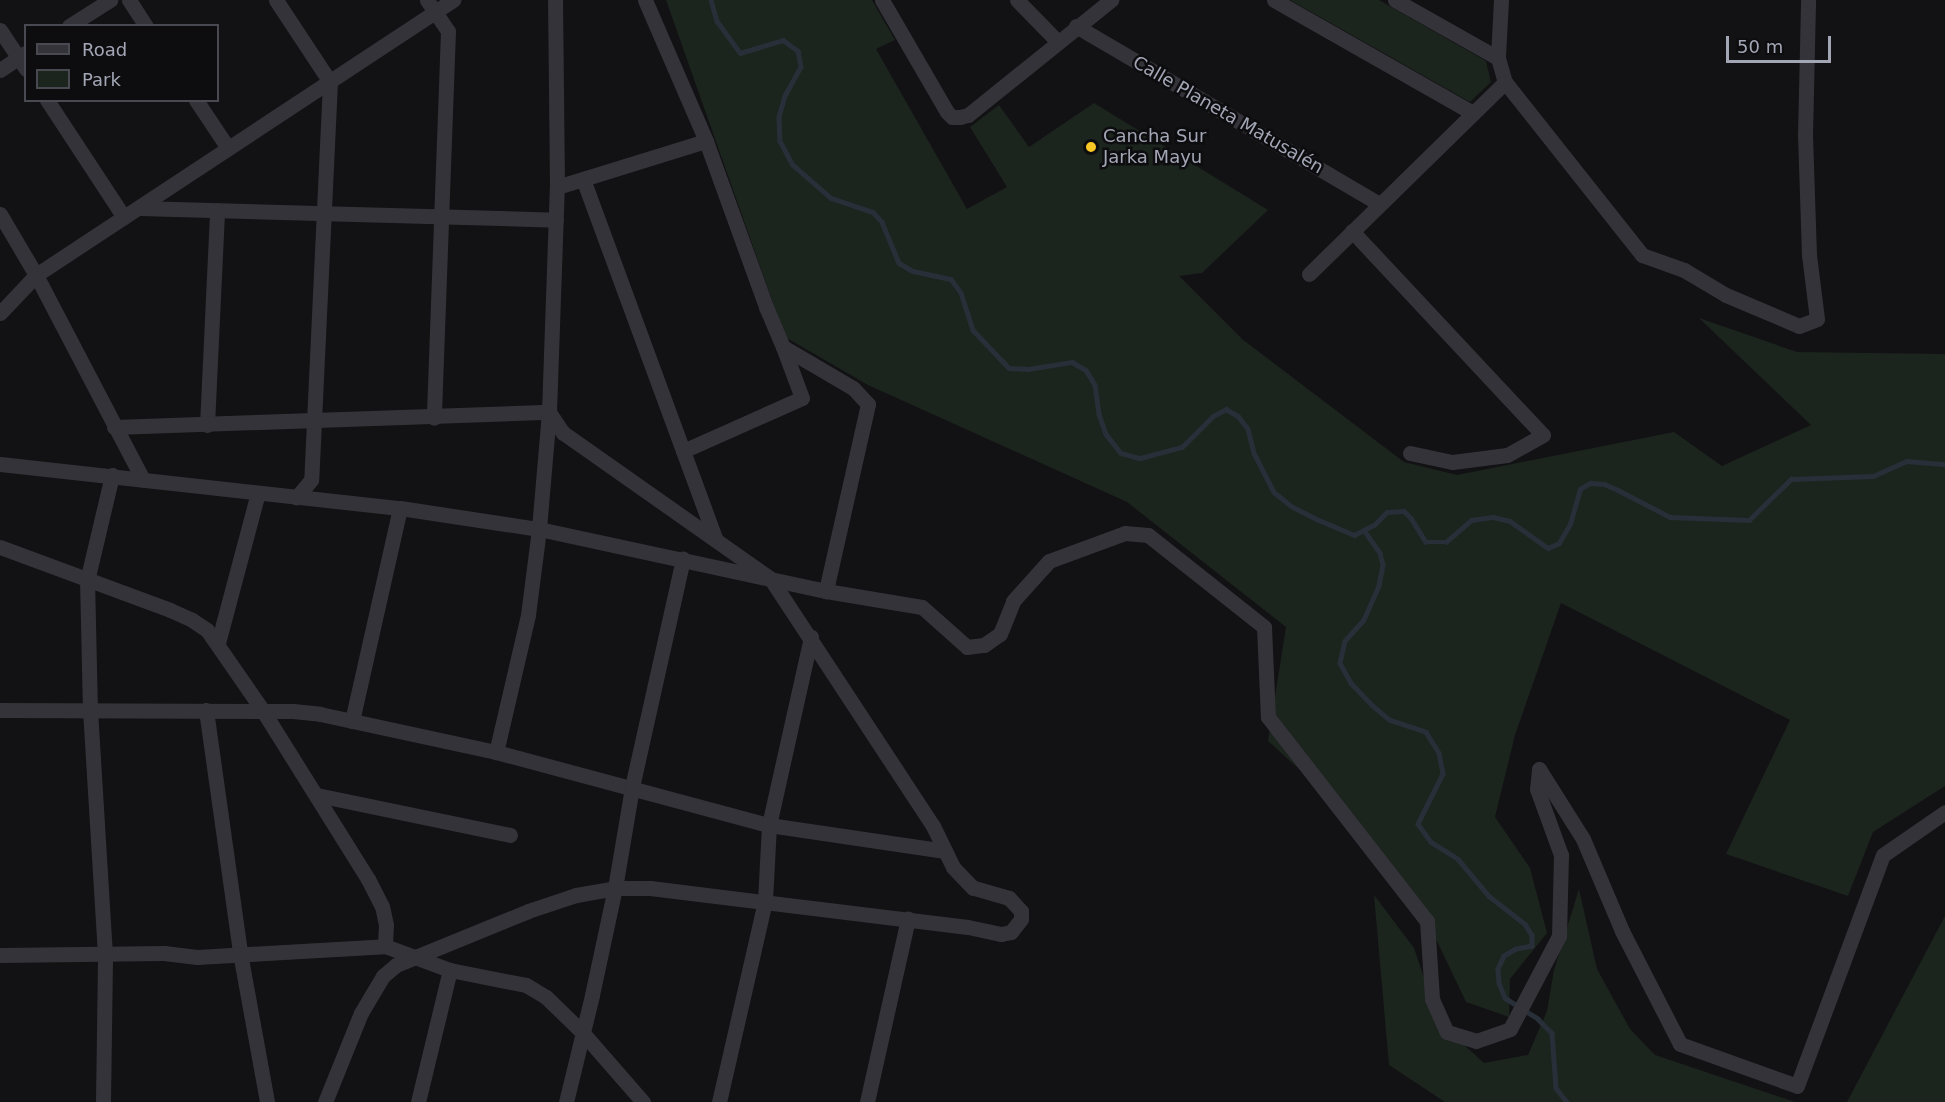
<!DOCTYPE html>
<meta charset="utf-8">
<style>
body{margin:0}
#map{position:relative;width:1945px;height:1102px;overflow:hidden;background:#121214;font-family:"DejaVu Sans",sans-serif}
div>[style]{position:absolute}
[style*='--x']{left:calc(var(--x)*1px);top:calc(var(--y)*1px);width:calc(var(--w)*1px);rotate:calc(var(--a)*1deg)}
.green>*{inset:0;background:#1c241e}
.stream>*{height:4.5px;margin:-2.25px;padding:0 2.25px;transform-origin:2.25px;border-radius:2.25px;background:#282f38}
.minor>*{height:15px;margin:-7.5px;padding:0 7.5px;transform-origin:7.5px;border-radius:7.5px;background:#333339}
.dots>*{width:16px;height:16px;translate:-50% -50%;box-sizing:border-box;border:3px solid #0d0d0f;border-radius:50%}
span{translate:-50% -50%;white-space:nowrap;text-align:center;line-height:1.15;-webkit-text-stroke:5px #0d0d0f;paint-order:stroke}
.street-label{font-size:18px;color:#a3a6b5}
.poi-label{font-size:18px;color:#a3a6b5}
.left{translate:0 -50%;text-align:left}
.legend{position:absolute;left:24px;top:24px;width:195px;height:78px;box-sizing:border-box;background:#0d0d0f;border:2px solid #494a51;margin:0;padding:8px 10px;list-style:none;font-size:18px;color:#a3a6b5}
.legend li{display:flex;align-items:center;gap:12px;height:30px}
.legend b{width:30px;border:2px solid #494a51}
.scale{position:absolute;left:1726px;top:36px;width:105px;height:27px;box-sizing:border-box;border:3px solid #a3a6b5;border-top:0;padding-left:8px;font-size:18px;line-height:21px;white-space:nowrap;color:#a3a6b5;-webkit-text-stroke:4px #0d0d0f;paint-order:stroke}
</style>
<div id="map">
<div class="green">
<i style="clip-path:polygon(666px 0,872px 0,895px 40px,876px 49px,967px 209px,1007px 187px,970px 127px,999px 105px,1029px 147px,1094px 103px,1268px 210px,1202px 273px,1179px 276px,1242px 339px,1404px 462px,1457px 475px,1674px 432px,1722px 466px,1811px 425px,1699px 318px,1797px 352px,1945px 354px,1945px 786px,1873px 832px,1848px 896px,1726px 854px,1790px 720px,1561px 603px,1515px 735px,1495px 817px,1530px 868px,1547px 933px,1510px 979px,1509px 1017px,1466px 1002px,1426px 918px,1354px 819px,1268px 741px,1286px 627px,1127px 502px,868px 385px,785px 337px)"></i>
<i style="clip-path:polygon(1290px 0,1379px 0,1486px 61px,1491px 82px,1470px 102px)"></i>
<i style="clip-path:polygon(1579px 889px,1597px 969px,1630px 1029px,1655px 1055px,1795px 1102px,1445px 1102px,1389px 1065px,1374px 895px,1414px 948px,1439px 1022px,1484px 1063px,1528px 1055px,1547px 1011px,1554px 970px)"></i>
<i style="clip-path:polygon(1945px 916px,1945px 1102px,1847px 1102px)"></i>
</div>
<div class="stream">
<i style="--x:711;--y:0;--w:22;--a:74"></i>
<i style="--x:717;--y:21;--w:39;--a:54"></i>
<i style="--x:740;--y:53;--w:45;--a:-16.8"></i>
<i style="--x:783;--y:40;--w:19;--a:36"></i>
<i style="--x:798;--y:51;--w:16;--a:79"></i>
<i style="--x:801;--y:67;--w:33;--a:119"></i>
<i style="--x:785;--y:96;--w:22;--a:106"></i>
<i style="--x:779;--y:117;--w:24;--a:88"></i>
<i style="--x:780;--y:141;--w:26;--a:62"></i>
<i style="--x:792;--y:164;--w:52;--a:41.1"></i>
<i style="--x:831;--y:198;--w:44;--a:18.4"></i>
<i style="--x:873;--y:212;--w:13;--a:48"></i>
<i style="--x:882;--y:222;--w:44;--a:67.5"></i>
<i style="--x:899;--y:263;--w:16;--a:30"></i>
<i style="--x:913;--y:271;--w:39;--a:12"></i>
<i style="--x:951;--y:279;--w:17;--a:54"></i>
<i style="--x:961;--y:293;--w:39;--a:72"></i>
<i style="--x:973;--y:330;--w:52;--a:46.5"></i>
<i style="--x:1009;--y:368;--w:19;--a:3"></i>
<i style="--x:1028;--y:369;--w:45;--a:-9"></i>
<i style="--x:1072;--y:362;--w:16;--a:30"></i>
<i style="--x:1086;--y:370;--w:17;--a:59"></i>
<i style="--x:1095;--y:385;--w:29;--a:82"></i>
<i style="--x:1099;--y:414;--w:21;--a:71"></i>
<i style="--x:1106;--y:434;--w:24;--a:52"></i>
<i style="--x:1121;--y:453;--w:20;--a:15"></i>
<i style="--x:1140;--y:458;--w:43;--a:-14.7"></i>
<i style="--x:1182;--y:447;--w:44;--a:-45"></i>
<i style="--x:1213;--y:416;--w:15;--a:-28"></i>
<i style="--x:1226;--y:409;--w:14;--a:30"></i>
<i style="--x:1238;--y:416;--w:16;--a:52"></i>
<i style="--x:1248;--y:429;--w:25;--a:76"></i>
<i style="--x:1254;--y:453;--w:44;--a:62.9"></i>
<i style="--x:1274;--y:492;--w:22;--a:39"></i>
<i style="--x:1291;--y:506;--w:31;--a:27"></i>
<i style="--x:1319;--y:520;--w:38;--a:23"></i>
<i style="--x:1354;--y:535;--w:22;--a:-27"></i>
<i style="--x:1374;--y:525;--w:18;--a:-45"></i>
<i style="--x:1387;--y:512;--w:17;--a:-3"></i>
<i style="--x:1404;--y:511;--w:10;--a:45"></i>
<i style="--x:1411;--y:518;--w:28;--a:58"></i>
<i style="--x:1426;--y:542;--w:20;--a:0"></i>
<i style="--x:1446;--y:542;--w:33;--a:-41"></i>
<i style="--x:1471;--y:520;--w:22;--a:-8"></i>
<i style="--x:1493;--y:517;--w:17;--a:13"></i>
<i style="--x:1510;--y:521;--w:47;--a:35.4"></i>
<i style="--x:1548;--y:548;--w:12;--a:-24"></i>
<i style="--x:1559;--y:543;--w:22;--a:-60"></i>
<i style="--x:1570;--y:524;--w:36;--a:-74"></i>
<i style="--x:1580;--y:489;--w:12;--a:-31"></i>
<i style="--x:1590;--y:483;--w:14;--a:4"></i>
<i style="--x:1604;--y:484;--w:15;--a:23"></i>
<i style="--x:1618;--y:490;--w:59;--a:27.4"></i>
<i style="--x:1670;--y:517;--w:79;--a:2.2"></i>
<i style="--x:1749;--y:520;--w:59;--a:-44.3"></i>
<i style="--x:1791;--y:479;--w:82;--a:-2.1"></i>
<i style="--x:1873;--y:476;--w:37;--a:-24"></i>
<i style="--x:1907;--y:461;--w:38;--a:5"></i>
<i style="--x:1364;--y:530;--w:28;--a:55"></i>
<i style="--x:1380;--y:553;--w:12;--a:76"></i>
<i style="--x:1383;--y:565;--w:21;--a:101"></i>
<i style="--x:1379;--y:586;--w:37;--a:114"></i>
<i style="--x:1364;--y:620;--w:28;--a:132"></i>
<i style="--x:1345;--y:641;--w:23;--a:103"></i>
<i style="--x:1340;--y:663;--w:23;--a:61"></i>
<i style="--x:1351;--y:683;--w:30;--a:46"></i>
<i style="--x:1372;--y:705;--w:23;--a:40"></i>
<i style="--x:1390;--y:720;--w:38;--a:18"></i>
<i style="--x:1426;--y:732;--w:25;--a:58"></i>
<i style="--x:1439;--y:753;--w:21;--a:79"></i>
<i style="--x:1443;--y:774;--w:56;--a:116.6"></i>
<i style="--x:1418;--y:824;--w:22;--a:54"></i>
<i style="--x:1431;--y:842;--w:32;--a:32"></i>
<i style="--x:1458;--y:859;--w:48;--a:50"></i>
<i style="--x:1489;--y:896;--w:46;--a:37.9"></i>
<i style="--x:1525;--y:924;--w:13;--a:58"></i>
<i style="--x:1532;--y:935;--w:11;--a:90"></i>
<i style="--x:1532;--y:946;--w:16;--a:169"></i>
<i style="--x:1516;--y:949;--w:14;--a:150"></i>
<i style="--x:1504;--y:956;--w:14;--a:115"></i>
<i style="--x:1498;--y:969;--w:14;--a:86"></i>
<i style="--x:1499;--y:983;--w:16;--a:68"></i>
<i style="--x:1505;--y:998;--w:39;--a:32"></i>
<i style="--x:1538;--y:1019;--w:20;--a:45"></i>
<i style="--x:1552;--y:1033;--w:55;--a:85.8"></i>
<i style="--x:1556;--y:1088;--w:18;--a:52"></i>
</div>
<div class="minor">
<i style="--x:129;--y:0;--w:31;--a:57"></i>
<i style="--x:276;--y:0;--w:98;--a:56.6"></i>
<i style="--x:330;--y:82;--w:398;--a:92.7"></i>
<i style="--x:311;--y:480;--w:23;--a:130"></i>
<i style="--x:427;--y:0;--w:37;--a:56"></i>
<i style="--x:448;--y:31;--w:387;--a:92.1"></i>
<i style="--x:645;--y:0;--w:154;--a:66.6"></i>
<i style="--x:706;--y:141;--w:177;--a:70.1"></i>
<i style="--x:766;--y:307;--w:43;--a:67"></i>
<i style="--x:783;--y:347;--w:81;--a:30.4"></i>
<i style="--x:853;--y:388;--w:22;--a:47"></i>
<i style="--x:868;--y:404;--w:192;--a:102.7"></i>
<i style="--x:882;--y:0;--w:129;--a:59.9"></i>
<i style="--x:947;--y:112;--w:7;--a:45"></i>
<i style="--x:952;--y:117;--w:8;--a:0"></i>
<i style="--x:960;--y:117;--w:8;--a:-14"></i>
<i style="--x:968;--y:115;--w:184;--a:-38.8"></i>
<i style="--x:1017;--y:0;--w:57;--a:45.7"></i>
<i style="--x:1274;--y:0;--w:229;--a:29.6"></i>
<i style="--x:1395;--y:0;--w:118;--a:29.4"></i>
<i style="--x:1501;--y:0;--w:58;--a:93"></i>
<i style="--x:1498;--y:58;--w:25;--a:74"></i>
<i style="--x:1505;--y:82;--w:221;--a:51.6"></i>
<i style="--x:1642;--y:255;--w:45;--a:19.7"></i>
<i style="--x:1684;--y:270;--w:49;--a:30.8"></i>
<i style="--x:1726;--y:295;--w:79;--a:23"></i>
<i style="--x:1799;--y:326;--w:19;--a:-21"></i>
<i style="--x:1817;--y:319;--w:64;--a:-97.1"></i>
<i style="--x:1809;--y:255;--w:119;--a:-91.9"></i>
<i style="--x:1805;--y:136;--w:136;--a:-88.7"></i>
<i style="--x:69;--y:26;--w:49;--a:-32.4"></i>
<i style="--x:1076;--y:26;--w:351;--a:30.4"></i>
<i style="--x:0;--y:30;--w:47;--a:56.3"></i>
<i style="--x:0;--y:70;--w:30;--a:-34"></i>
<i style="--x:47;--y:100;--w:140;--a:56.7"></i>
<i style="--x:196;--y:100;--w:58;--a:56.3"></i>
<i style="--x:583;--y:179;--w:382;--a:69.8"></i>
<i style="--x:557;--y:187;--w:156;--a:-17.2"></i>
<i style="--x:139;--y:208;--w:417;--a:1.6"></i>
<i style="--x:0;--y:214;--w:71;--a:59.5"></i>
<i style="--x:36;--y:275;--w:231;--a:62.4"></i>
<i style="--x:1352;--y:231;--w:279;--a:46.9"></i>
<i style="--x:1543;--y:435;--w:41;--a:150.9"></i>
<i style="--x:1507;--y:455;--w:55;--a:172.7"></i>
<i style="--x:1452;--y:462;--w:43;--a:-167.9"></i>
<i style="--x:1309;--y:274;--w:274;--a:-44.4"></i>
<i style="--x:0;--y:313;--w:52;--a:-46.5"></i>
<i style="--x:36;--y:275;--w:500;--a:-33.4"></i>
<i style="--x:207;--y:425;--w:215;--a:-87.3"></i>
<i style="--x:114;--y:427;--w:435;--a:-2"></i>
<i style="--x:549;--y:412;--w:117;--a:94.9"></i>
<i style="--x:539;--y:529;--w:87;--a:97.3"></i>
<i style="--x:528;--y:615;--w:141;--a:103.1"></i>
<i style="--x:683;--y:451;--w:130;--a:-24"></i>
<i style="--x:802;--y:398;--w:54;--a:-110.4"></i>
<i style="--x:0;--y:464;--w:402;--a:6.3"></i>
<i style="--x:400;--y:508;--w:141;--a:8.6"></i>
<i style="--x:539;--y:529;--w:294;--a:12.2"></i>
<i style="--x:826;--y:591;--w:97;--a:9.5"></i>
<i style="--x:922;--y:607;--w:60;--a:41.6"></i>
<i style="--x:967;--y:647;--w:17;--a:-7"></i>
<i style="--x:984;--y:645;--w:19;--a:-35"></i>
<i style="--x:1000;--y:634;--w:35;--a:-68"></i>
<i style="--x:1013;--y:601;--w:54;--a:-48"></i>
<i style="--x:1049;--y:561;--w:81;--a:-20.2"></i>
<i style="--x:1125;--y:533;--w:23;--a:5"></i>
<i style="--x:1148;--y:535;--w:148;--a:38.4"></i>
<i style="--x:1264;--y:627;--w:90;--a:87.5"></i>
<i style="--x:1268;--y:717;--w:259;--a:52.1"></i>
<i style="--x:1427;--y:921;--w:78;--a:86.3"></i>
<i style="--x:1432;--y:999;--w:36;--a:66"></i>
<i style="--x:1447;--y:1032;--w:30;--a:17"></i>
<i style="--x:1476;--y:1041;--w:36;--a:-19"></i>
<i style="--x:1510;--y:1029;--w:105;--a:-62.2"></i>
<i style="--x:1559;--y:936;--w:81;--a:-88.6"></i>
<i style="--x:1561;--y:855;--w:70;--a:-110"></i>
<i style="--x:1537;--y:789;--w:20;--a:-84"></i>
<i style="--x:0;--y:547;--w:181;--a:20.3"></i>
<i style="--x:170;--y:610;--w:24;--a:24"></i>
<i style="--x:192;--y:620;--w:18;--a:34"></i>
<i style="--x:207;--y:630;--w:98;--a:55.3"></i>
<i style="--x:263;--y:711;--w:198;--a:58"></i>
<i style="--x:368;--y:879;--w:30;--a:63"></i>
<i style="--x:382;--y:906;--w:19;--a:78"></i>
<i style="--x:386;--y:925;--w:21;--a:93"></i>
<i style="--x:218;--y:643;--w:155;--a:-75.1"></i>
<i style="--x:0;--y:710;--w:293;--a:0.2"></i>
<i style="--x:293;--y:711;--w:27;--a:6"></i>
<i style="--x:320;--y:714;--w:180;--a:12.2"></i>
<i style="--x:496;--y:752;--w:283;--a:15"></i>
<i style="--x:769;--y:825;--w:178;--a:8.4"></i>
<i style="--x:206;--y:710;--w:245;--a:82"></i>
<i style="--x:240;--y:953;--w:151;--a:79.7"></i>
<i style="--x:352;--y:721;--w:218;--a:-77.3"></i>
<i style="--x:1539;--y:769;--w:83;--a:57.8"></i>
<i style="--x:1583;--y:839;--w:100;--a:67"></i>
<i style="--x:1622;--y:931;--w:127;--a:62.8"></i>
<i style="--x:1680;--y:1044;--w:124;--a:19.7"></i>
<i style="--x:1797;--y:1086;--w:246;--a:-69.6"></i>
<i style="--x:1883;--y:855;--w:75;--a:-34.7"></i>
<i style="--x:317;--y:795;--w:197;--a:11.7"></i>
<i style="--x:0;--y:955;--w:164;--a:-0.7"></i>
<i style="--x:164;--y:953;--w:33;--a:7"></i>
<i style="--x:197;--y:957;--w:188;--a:-3.3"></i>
<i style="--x:385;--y:946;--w:69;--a:20.3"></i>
<i style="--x:450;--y:970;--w:77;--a:11.2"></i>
<i style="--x:526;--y:985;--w:23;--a:31"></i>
<i style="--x:546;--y:997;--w:50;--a:44.2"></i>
<i style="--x:582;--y:1032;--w:93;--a:48.9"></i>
<i style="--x:103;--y:1102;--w:147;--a:-89.2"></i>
<i style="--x:105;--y:955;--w:244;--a:-93.5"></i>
<i style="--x:90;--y:711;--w:130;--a:-91.3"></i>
<i style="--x:87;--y:581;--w:109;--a:-76.7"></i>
<i style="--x:325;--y:1102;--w:96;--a:-68"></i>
<i style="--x:361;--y:1013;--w:43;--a:-59.3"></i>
<i style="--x:383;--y:976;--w:17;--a:-40"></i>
<i style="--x:396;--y:965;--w:143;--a:-22.2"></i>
<i style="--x:528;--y:911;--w:51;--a:-18.4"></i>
<i style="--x:576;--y:895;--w:40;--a:-10"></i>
<i style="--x:615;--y:888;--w:35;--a:0"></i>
<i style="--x:650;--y:888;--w:320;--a:7"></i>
<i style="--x:968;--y:927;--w:34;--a:12"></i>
<i style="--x:1001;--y:934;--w:10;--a:-11"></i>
<i style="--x:1011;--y:932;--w:16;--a:-52"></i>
<i style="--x:1021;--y:919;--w:8;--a:-90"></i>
<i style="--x:1021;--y:911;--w:18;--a:-133"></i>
<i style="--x:1009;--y:898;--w:37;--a:-164"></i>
<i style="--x:973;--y:888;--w:29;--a:-134"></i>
<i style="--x:953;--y:867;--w:46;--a:-116"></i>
<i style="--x:933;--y:826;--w:295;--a:-123.3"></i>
<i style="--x:771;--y:579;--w:254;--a:-144.9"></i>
<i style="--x:563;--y:433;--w:25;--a:-124"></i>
<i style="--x:549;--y:412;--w:225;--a:-88"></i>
<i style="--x:557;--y:187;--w:187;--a:-90.6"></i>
<i style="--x:418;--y:1102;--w:136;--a:-76.4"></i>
<i style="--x:566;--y:1102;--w:110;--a:-76.3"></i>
<i style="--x:592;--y:995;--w:109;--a:-77.9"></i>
<i style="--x:615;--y:888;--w:102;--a:-80.4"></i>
<i style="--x:632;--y:787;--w:234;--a:-77.4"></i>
<i style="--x:719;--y:1102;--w:206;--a:-77.1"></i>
<i style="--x:765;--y:901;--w:76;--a:-87"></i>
<i style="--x:769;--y:825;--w:193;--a:-77.4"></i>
<i style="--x:867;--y:1102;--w:188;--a:-77.4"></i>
</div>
<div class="dots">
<i style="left:1091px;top:147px;background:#f9c825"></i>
</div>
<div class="street-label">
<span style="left:1228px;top:115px;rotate:30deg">Calle Planeta Matusalén</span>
</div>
<div class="poi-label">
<span class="left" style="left:1103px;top:147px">Cancha Sur<br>Jarka Mayu</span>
</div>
<ul class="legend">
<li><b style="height:8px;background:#333339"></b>Road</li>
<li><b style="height:16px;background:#1c241e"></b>Park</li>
</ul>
<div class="scale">50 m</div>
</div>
